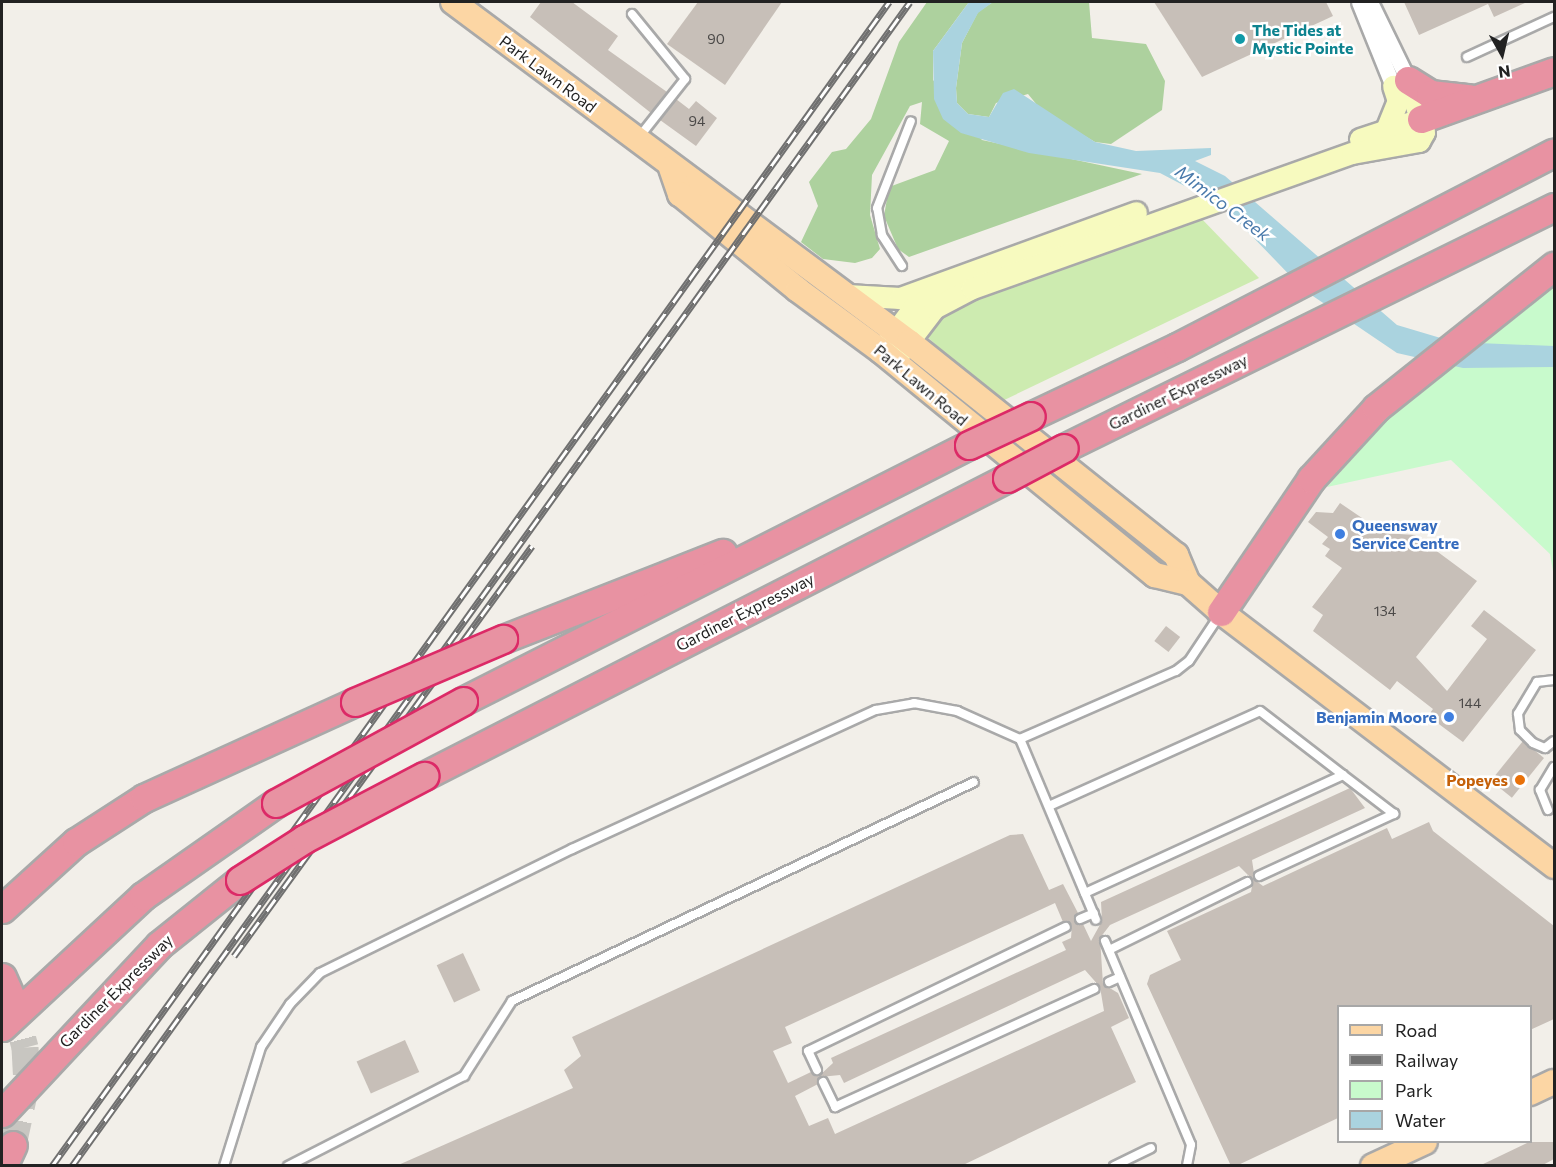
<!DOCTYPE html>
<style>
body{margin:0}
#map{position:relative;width:1556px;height:1167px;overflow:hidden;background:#f2efe9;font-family:Commissioner,sans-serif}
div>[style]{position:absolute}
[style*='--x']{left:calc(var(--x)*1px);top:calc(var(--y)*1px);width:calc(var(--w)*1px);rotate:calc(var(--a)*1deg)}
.grass>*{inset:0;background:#cdebb0}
.forest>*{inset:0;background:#add19e}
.park>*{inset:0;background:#c8facc}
.water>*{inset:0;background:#aad3df}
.building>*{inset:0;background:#c7bfb8;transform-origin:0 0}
.highway-tunnel>*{height:27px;margin-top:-13.5px;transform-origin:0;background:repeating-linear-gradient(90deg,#c8c6c1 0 27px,transparent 0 41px)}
.roads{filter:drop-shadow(2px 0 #a9a9a9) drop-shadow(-2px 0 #a9a9a9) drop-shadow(0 2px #a9a9a9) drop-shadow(0 -2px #a9a9a9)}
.lane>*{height:8px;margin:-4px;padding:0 4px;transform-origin:4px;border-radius:4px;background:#fff}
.street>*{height:15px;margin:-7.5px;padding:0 7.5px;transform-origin:7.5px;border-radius:7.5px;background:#fff}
.secondary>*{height:21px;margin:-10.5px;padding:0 10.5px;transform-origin:10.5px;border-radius:10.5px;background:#f7fabf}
.primary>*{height:24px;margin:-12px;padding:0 12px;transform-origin:12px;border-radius:12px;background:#fcd6a4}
.highway>*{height:27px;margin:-13.5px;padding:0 13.5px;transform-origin:13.5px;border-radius:13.5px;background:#e892a2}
.rail>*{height:7px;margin-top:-3.5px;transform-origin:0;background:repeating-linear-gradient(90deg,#fff 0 14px,#707070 0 28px);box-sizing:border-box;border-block:2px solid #707070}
.bridges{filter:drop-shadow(2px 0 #dc2a67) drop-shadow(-2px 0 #dc2a67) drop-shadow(0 2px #dc2a67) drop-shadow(0 -2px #dc2a67)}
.highway-bridge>*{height:27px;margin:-13.5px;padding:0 13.5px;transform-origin:13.5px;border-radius:13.5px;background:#e892a2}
.dots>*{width:16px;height:16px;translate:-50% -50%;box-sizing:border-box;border:3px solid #fff;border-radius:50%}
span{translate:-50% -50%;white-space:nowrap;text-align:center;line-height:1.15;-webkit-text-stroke:5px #fff;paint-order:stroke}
.number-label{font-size:14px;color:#4b4948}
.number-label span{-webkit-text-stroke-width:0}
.culture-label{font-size:16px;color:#0d838f;font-weight:700}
.left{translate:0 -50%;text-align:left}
.street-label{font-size:16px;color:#222}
.shop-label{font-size:16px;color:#366cbe;font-weight:700}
.right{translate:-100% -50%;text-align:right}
.food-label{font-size:16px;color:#c56008;font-weight:700}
.water-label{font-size:18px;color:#4a7aab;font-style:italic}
.frame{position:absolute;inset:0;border:3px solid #222;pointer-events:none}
.legend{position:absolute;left:1337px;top:1005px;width:195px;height:138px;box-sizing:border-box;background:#fff;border:2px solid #a7a7a7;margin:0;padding:8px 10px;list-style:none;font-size:18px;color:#222}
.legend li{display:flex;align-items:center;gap:12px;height:30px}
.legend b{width:30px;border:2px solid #a7a7a7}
.north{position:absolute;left:1472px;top:24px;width:60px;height:60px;-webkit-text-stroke:4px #fff;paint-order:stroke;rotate:172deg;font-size:16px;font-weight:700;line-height:24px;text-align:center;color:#222}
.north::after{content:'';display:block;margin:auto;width:21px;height:27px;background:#222;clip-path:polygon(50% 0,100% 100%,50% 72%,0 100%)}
</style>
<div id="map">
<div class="grass">
<i style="clip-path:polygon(1197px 214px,1259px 278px,1000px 402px,925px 335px,942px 310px)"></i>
</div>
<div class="forest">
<i style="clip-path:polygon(927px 2px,969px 2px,933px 51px,933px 80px,982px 140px,1142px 174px,909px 257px,898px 249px,884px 216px,889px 187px,935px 170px,949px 141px,920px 124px,922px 102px,910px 106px,872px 175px,870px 215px,880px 249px,872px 258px,855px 263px,823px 259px,801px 242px,818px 206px,809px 182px,832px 152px,846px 149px,871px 119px,899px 42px)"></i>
<i style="clip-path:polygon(993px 2px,1089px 2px,1092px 38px,1146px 44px,1165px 81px,1162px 110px,1111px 144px,1095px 142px,1042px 111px,1028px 94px,996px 103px,989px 117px,968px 114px,957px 103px,956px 88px,962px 43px,978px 12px)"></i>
</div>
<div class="park">
<i style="clip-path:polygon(1554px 286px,1554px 577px,1550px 554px,1451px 460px,1327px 487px,1401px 404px)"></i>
</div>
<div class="water">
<i style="clip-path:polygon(969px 2px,993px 2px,978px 13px,962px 43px,956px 88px,957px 103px,968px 114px,989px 117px,1003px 93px,1014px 89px,1095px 142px,1136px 151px,1211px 148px,1211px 155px,1195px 161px,1225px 176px,1397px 325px,1454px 342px,1554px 346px,1554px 367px,1463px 368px,1397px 353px,1304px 290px,1223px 206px,1160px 173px,1029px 153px,961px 133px,943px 119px,934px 99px,933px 51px)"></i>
</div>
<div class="building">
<i style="clip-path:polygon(541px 2px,572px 2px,618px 36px,608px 50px,667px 92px,651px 113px,530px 17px)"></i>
<i style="clip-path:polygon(698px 2px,782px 2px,725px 85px,667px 44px)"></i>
<i style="clip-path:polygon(1154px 2px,1326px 2px,1333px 16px,1202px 77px)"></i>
<i style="clip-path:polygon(1404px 2px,1527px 2px,1494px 17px,1488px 4px,1419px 35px)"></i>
<i style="clip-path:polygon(676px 99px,689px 109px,696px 101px,717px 118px,696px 146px,660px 120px)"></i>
<i style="clip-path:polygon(1340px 503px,1362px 518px,1351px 531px,1415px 535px,1477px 581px,1416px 657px,1447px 691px,1487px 639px,1471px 626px,1484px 610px,1536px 650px,1463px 742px,1428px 716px,1433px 709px,1397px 681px,1390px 690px,1313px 631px,1323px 615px,1312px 607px,1342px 568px,1325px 556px,1330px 549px,1322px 544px,1328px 537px,1308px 522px,1316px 512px,1333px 513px)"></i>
<i style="left:1166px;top:626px;width:18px;height:19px;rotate:38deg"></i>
<i style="left:1523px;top:741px;width:27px;height:51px;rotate:39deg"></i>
<i style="clip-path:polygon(evenodd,1350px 788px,1365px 808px,1252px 860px,1255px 880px,1263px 886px,1387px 828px,1392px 839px,1429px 822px,1433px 831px,1554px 926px,1554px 1019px,1530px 1030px,1530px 1006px,1338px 1006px,1338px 1118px,1236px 1166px,1231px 1166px,1147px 984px,1150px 975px,1181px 960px,1167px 931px,1251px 892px,1253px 880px,1239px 866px,1110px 925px,1100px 938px,1103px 984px,1118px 993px,1129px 1018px,1111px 1027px,1136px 1082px,961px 1166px,396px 1166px,573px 1088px,564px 1070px,581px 1056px,572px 1037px,1010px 835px,1023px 834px,1049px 890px,1063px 884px,1078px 913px,1075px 922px,1083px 924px,1091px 941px,1102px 921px,1101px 902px,1350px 788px,1055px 903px,1063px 922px,1072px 925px,1071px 938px,1062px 942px,1066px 950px,831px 1058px,833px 1063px,820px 1075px,811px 1072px,788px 1083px,773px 1051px,792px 1043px,785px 1027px,1055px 903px,1350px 788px,1085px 970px,1100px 987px,1104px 1011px,835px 1134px,828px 1118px,809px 1126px,795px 1096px,818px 1084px,820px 1077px,840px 1075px,844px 1083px,1085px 970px)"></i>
<i style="left:463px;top:953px;width:41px;height:29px;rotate:65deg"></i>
<i style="left:405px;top:1040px;width:35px;height:53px;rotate:66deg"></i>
<i style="clip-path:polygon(1529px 1142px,1554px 1142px,1554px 1159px,1541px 1166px,1479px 1166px)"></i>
</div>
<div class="highway-tunnel">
<i style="--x:12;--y:999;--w:50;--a:74.8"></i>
<i style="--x:25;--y:1047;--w:33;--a:87"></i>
<i style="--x:27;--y:1080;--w:66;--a:102.2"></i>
</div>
<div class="roads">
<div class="lane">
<i style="--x:632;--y:14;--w:84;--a:50.8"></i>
<i style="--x:685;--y:79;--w:73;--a:128.3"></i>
<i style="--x:1467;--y:57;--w:96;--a:-24.7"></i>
<i style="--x:902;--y:266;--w:37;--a:-123"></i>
<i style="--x:882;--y:235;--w:27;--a:-100"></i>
<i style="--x:877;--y:208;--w:93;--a:-68.7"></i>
<i style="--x:1554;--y:680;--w:17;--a:173"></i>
<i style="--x:1537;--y:682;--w:37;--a:121"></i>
<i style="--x:1518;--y:714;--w:16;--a:83"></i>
<i style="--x:1520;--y:730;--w:18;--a:45"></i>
<i style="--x:1533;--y:743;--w:13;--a:23"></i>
<i style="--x:1545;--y:748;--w:11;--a:-38"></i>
<i style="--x:1020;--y:739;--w:170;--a:-23.6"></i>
<i style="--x:1176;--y:671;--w:16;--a:-38"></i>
<i style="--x:1189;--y:661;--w:54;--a:-56.3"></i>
<i style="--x:1049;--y:806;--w:231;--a:-24.2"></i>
<i style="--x:1260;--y:711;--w:105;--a:37.6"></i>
<i style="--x:1343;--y:775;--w:284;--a:155.4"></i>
<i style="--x:1548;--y:810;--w:22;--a:-112"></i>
<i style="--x:1540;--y:790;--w:27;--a:-59"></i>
<i style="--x:1259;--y:876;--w:149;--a:-24.7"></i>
<i style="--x:1394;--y:814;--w:64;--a:-142.6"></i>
<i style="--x:1080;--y:919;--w:15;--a:-23"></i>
<i style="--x:1105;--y:941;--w:221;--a:67.1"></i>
<i style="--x:1191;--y:1145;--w:21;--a:101"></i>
<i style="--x:1109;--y:950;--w:154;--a:-26.2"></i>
<i style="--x:1109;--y:982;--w:12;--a:-24"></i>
<i style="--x:817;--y:1070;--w:21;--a:-115"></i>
<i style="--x:808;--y:1051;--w:286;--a:-25.7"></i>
<i style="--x:823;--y:1082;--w:28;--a:64"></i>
<i style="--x:835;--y:1107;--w:285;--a:-24.5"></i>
<i style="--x:224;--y:1166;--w:125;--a:-72.7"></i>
<i style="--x:261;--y:1047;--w:52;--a:-56"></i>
<i style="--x:290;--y:1004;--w:43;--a:-45.9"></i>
<i style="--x:320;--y:973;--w:281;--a:-26.2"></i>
<i style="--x:572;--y:849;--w:334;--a:-24.6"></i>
<i style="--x:876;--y:710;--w:39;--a:-10"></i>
<i style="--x:914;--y:703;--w:44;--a:10.5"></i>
<i style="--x:957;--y:711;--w:69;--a:24"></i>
<i style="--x:1020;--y:739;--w:196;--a:67.2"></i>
<i style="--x:288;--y:1166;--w:198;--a:-27.1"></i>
<i style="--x:464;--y:1076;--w:89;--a:-57.4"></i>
<i style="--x:512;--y:1001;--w:511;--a:-25.36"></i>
<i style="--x:1114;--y:1166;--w:41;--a:-25.9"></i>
</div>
<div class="street">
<i style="--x:1359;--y:2;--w:91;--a:68"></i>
<i style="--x:1370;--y:2;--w:87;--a:64"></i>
</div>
<div class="secondary">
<i style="--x:1386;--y:130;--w:31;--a:-68"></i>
<i style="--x:1398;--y:101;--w:16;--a:-108"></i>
<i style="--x:1360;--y:139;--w:64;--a:-18.2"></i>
<i style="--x:847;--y:295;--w:53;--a:3.2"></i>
<i style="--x:900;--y:298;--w:251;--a:-20"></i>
<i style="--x:886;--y:344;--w:45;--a:-53.1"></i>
<i style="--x:913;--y:308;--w:27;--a:-34"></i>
<i style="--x:899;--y:354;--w:58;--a:-52.7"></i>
<i style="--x:934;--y:308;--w:43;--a:-27.8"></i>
<i style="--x:972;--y:288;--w:403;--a:-19.6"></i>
<i style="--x:1352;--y:153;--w:68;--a:-10.2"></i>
<i style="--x:1419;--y:141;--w:10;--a:-61"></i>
<i style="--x:1424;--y:132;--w:54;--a:-107.1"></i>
</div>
<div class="primary">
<i style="--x:453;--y:2;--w:569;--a:36.71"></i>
<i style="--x:909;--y:342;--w:342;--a:38.6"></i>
<i style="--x:1176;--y:555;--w:30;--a:67"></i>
<i style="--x:1188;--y:583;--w:44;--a:41.3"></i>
<i style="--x:1221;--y:612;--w:419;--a:37.3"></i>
<i style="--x:671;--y:168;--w:28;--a:71"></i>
<i style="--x:680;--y:194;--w:152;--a:39.1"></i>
<i style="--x:798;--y:290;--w:103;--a:36.3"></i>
<i style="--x:881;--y:351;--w:354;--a:39.3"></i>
<i style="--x:1155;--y:575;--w:34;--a:14"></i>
<i style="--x:1530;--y:1093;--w:26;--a:-25"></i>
<i style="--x:1373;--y:1166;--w:57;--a:-24.8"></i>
</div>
<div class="highway">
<i style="--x:1408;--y:80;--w:26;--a:32"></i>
<i style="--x:1430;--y:94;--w:39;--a:6"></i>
<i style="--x:1421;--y:119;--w:141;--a:-19.8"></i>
<i style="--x:1031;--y:416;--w:161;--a:-25.3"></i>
<i style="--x:1177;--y:347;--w:424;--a:-27.3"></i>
<i style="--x:1064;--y:448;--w:546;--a:-26.19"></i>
<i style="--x:1221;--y:612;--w:161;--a:-55.9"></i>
<i style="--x:1311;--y:479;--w:96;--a:-47.5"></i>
<i style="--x:1376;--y:408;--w:228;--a:-38.6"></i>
<i style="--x:503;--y:639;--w:236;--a:-21.4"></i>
<i style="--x:463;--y:701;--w:567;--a:-26.84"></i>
<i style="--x:424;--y:776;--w:655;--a:-27.07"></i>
<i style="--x:2;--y:909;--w:100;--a:-42.2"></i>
<i style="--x:76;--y:842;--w:81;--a:-32.9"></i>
<i style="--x:144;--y:798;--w:232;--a:-24.5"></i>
<i style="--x:2;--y:977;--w:24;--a:66"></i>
<i style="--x:2;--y:1027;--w:192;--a:-42.9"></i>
<i style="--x:143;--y:896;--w:162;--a:-35"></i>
<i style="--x:2;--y:1113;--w:230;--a:-46.9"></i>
<i style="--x:159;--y:945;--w:104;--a:-38.7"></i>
<i style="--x:3;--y:1166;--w:23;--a:-65"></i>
</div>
</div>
<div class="rail">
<i style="--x:234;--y:956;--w:507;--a:-53.99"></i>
<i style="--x:52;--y:1166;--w:1434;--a:-54.28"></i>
<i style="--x:72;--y:1166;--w:1434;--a:-54.25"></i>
</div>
<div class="bridges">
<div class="highway-bridge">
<i style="--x:969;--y:445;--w:68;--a:-25.1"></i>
<i style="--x:1007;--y:478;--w:64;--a:-27.8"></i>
<i style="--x:355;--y:702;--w:161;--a:-23.1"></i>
<i style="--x:276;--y:803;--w:213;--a:-28.6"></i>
<i style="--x:240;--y:880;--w:76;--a:-32.6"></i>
<i style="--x:304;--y:839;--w:136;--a:-27.7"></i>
</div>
</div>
<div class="dots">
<i style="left:1240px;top:39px;background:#0f9aa8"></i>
<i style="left:1340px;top:534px;background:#3f7fe0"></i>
<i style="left:1449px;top:717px;background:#3f7fe0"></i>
<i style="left:1520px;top:780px;background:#e8710a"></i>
</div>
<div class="number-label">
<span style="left:716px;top:39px">90</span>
<span style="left:697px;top:121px">94</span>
<span style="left:1385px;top:611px">134</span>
<span style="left:1470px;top:703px">144</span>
</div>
<div class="culture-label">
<span class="left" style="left:1252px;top:39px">The Tides at<br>Mystic Pointe</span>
</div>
<div class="street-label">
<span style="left:548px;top:74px;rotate:37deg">Park Lawn Road</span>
<span style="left:921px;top:385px;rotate:40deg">Park Lawn Road</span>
<span style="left:1178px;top:392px;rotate:-26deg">Gardiner Expressway</span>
<span style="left:745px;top:612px;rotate:-27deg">Gardiner Expressway</span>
<span style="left:116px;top:991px;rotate:-45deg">Gardiner Expressway</span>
</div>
<div class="shop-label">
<span class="left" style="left:1352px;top:534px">Queensway<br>Service Centre</span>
<span class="right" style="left:1437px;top:717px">Benjamin Moore</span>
</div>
<div class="food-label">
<span class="right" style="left:1508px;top:780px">Popeyes</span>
</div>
<div class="water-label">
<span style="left:1223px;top:203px;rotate:37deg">Mimico Creek</span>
</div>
<div class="frame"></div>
<ul class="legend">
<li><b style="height:8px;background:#fcd6a4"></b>Road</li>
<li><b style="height:8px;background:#707070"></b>Railway</li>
<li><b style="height:16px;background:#c8facc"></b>Park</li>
<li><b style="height:16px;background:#aad3df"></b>Water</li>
</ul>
<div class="north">N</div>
</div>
